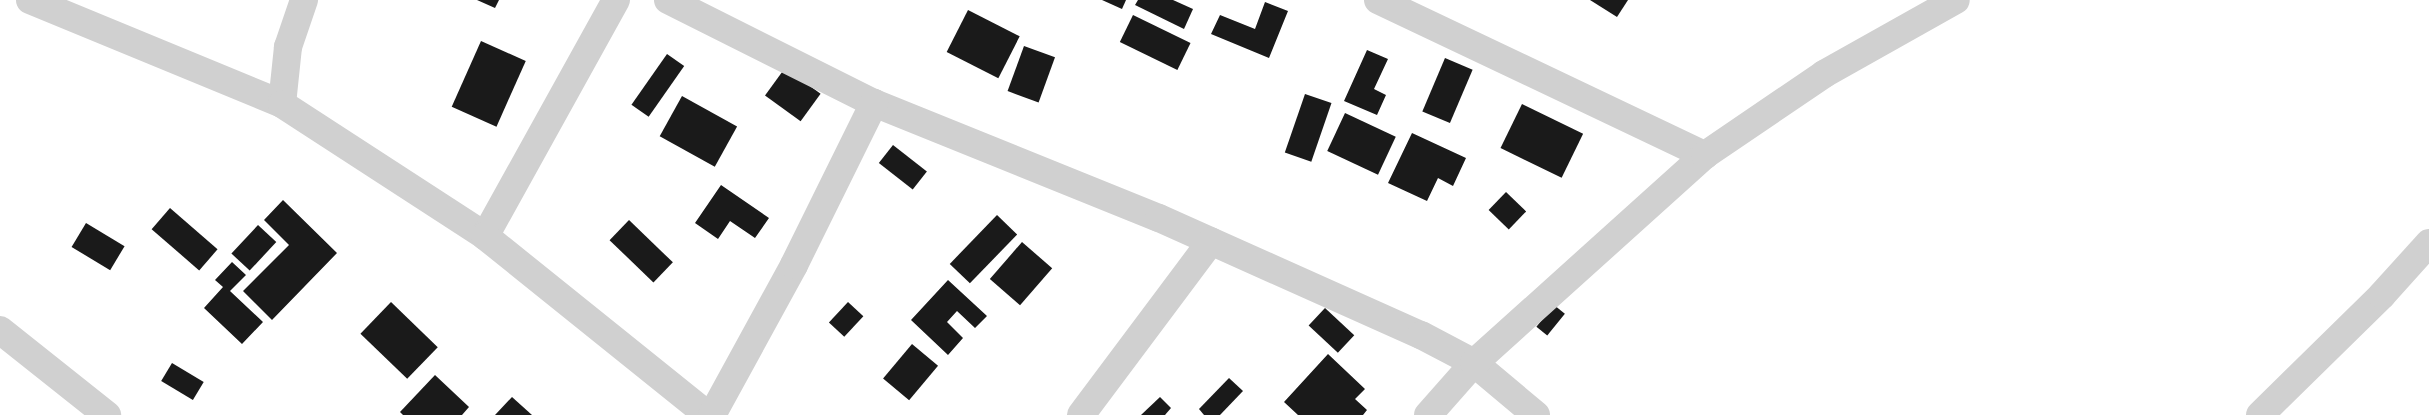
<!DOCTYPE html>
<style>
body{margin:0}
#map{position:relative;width:2429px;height:415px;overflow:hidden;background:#fff;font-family:"Roboto Condensed",sans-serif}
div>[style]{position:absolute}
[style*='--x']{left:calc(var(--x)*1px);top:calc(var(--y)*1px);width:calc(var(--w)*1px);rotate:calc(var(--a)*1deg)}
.building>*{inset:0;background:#1a1a1a;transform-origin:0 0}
.street>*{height:28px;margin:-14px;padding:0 14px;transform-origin:14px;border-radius:14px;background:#d0d0d0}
span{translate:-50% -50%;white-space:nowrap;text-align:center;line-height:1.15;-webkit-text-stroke:5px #fff;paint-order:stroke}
</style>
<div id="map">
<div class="building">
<i style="clip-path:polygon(477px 0,499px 0,495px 8px)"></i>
<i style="clip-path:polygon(1102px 0,1126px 0,1122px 9px)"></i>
<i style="clip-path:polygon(1138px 0,1173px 0,1193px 9px,1184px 29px,1135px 5px)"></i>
<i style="clip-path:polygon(1590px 0,1628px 0,1617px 17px)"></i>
<i style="clip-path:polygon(1265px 2px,1288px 11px,1269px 58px,1211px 34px,1220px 15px,1255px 29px)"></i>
<i style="left:968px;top:10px;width:58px;height:47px;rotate:27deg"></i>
<i style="left:1133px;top:15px;width:64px;height:30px;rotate:26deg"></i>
<i style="left:481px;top:41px;width:49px;height:72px;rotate:24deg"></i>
<i style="left:1024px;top:46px;width:33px;height:48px;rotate:20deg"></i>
<i style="clip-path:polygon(1367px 50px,1388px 59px,1374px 89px,1386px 95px,1377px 115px,1344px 101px)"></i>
<i style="left:667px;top:54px;width:21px;height:62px;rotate:35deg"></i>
<i style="left:1445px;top:58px;width:30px;height:58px;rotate:23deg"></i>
<i style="left:785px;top:68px;width:44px;height:34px;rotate:36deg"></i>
<i style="left:1305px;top:94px;width:28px;height:62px;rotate:19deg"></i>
<i style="left:682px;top:96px;width:63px;height:46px;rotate:29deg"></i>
<i style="left:1522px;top:104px;width:68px;height:49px;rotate:26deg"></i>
<i style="left:1345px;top:113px;width:56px;height:42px;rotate:25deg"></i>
<i style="clip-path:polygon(1412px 133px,1466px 158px,1453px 186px,1438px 178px,1427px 201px,1388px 183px)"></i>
<i style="left:893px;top:145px;width:43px;height:23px;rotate:38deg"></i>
<i style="clip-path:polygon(721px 185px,769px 218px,755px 238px,730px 221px,718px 239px,695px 223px)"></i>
<i style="left:1506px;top:192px;width:28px;height:25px;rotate:44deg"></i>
<i style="clip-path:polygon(283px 200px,337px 253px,272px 320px,243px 291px,289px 245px,264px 220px)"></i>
<i style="left:170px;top:208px;width:63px;height:28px;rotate:41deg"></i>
<i style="left:997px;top:215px;width:28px;height:68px;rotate:44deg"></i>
<i style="left:629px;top:220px;width:61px;height:28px;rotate:44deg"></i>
<i style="left:86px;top:223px;width:45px;height:28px;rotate:31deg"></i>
<i style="left:258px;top:225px;width:25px;height:39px;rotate:43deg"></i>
<i style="left:1022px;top:242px;width:40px;height:49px;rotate:41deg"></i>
<i style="clip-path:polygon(232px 262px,246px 275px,230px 291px,263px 322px,242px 344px,204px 308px,223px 287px,215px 280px)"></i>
<i style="clip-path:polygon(948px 280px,987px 316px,975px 328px,957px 311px,947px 322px,963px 338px,948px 355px,911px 320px)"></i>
<i style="left:391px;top:302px;width:65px;height:44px;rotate:44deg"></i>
<i style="left:848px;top:302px;width:21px;height:28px;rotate:43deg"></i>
<i style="left:1554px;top:305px;width:14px;height:28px;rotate:39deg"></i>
<i style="left:1325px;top:308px;width:40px;height:24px;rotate:43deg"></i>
<i style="left:912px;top:344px;width:34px;height:45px;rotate:40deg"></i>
<i style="clip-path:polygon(1328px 354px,1365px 389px,1355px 399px,1367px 410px,1363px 415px,1298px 415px,1284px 402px)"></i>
<i style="left:172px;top:363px;width:37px;height:21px;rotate:31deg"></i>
<i style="clip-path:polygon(435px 375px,469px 407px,462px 415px,403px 415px,400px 412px)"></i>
<i style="clip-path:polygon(1229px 378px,1243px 391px,1220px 415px,1204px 415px,1199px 409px)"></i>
<i style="clip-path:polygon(512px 397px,532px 415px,495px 415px)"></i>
<i style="clip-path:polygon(1160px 397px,1171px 408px,1165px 415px,1141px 415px)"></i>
</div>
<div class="street">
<i style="--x:30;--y:0;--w:273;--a:22.4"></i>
<i style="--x:304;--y:0;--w:50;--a:108.8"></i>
<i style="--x:288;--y:47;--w:57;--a:96"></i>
<i style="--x:282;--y:104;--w:242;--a:33"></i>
<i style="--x:616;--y:0;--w:270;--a:119"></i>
<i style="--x:485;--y:236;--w:286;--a:38.8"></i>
<i style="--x:668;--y:0;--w:230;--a:26.6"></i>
<i style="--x:874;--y:103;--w:307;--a:22"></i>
<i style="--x:1159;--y:218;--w:287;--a:24.1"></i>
<i style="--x:1421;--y:335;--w:60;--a:27.8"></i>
<i style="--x:1474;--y:363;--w:81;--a:40"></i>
<i style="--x:1378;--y:0;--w:362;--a:25.4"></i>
<i style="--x:0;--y:330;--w:137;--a:38.5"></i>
<i style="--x:712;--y:415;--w:171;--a:-61.3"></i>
<i style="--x:794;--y:265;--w:181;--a:-63.7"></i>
<i style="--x:1081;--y:415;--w:217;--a:-53.2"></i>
<i style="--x:1428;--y:415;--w:69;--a:-48.5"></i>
<i style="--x:1474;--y:363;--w:311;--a:-42"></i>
<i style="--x:1705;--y:155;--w:144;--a:-34.2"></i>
<i style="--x:1824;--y:74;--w:151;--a:-29.3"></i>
<i style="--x:2260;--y:415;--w:171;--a:-44.5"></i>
<i style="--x:2382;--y:295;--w:70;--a:-47.9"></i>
</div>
</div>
